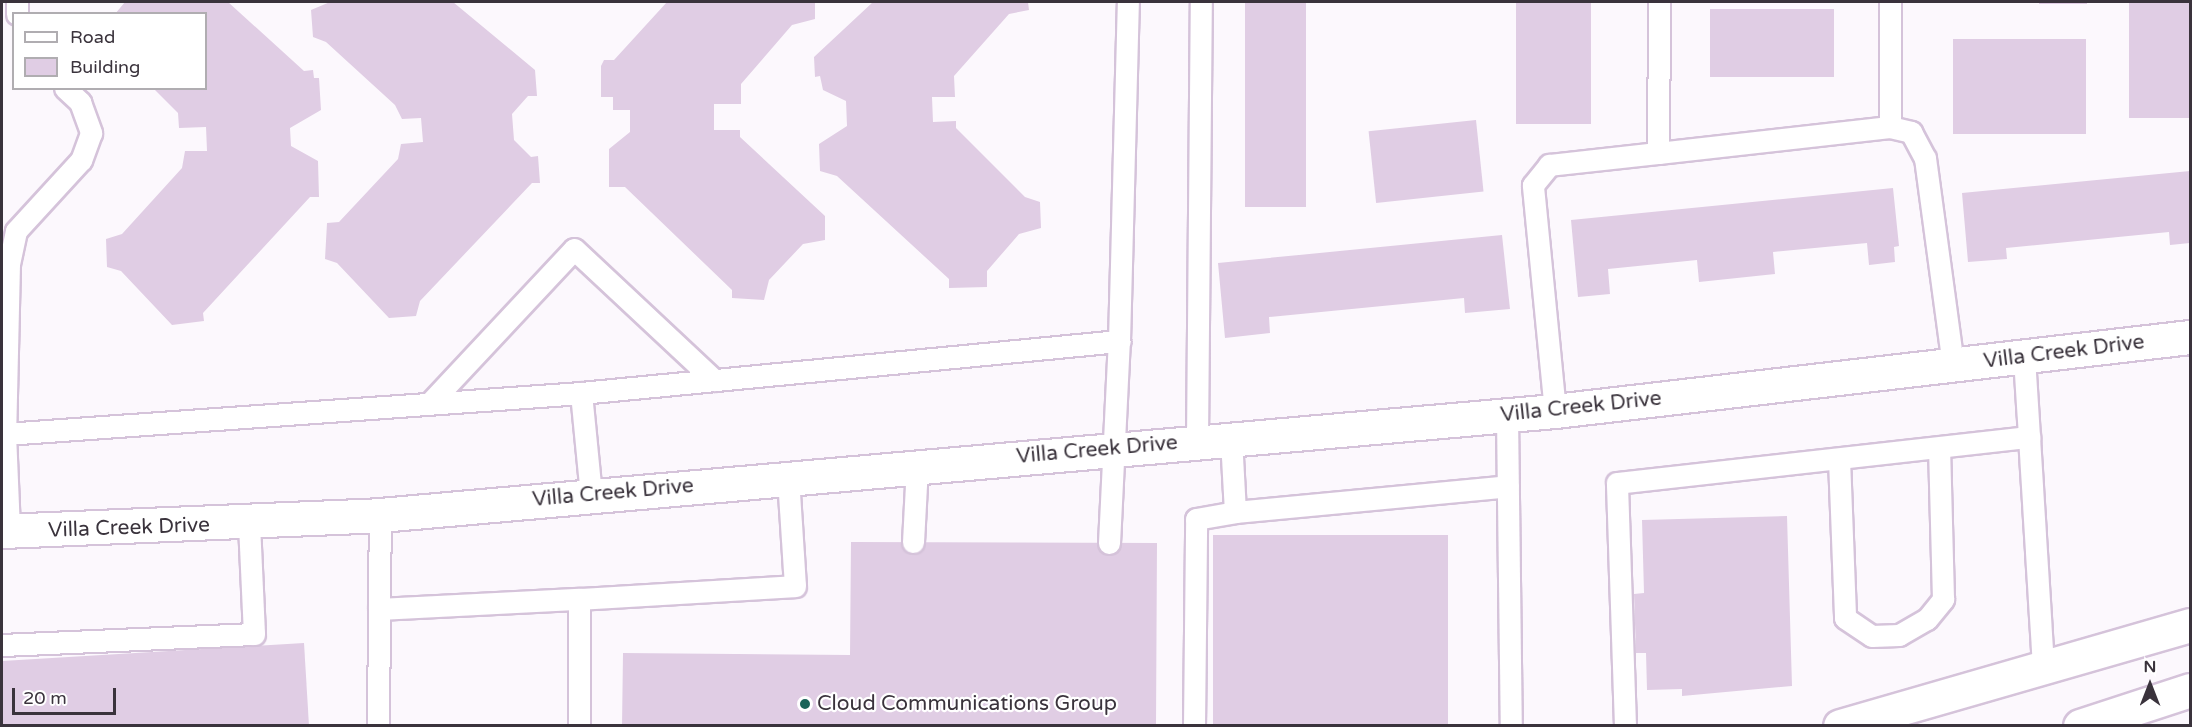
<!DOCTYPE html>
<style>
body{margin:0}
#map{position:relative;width:2192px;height:727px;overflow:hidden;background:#fcf8fd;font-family:"Varela Round",sans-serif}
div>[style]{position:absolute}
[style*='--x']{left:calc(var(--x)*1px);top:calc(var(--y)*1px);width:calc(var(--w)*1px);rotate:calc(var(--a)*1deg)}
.building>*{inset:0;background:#e0cde4;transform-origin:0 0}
.roads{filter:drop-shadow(2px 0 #d5c3da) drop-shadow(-2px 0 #d5c3da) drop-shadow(0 2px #d5c3da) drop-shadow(0 -2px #d5c3da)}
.lane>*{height:21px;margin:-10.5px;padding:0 10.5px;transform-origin:10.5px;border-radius:10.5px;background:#fff}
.street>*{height:33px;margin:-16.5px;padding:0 16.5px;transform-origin:16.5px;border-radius:16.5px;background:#fff}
.secondary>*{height:33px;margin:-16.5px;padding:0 16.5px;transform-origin:16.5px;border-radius:16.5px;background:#fff}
.dots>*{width:16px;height:16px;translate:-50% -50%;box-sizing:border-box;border:3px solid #fff;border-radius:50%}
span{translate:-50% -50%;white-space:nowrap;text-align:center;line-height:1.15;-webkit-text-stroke:4.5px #fff;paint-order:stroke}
.street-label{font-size:21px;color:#3a333c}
.poi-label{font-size:21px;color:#3a333c}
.left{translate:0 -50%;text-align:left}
.frame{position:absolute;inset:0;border:3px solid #3a333c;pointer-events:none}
.legend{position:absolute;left:12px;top:12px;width:195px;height:78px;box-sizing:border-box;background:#fff;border:2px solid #b0adb1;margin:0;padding:8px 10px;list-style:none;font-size:18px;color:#3a333c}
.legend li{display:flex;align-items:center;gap:12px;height:30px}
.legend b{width:30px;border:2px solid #b0adb1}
.north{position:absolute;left:2120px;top:655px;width:60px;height:60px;-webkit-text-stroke:4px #fff;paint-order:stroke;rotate:0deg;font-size:16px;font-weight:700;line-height:24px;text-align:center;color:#3a333c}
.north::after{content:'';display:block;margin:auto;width:21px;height:27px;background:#3a333c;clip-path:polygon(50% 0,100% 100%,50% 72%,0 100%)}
.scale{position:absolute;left:12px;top:688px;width:104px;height:27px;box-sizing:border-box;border:3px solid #3a333c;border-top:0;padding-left:8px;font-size:18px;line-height:21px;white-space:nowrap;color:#3a333c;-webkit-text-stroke:4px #fff;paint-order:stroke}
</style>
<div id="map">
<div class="building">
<i style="clip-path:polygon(125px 2px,228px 2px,304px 71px,313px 70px,314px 78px,319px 78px,321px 110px,290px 128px,291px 146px,318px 161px,319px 197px,310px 197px,203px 313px,204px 321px,172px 325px,121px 271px,107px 267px,106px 239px,122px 234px,182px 168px,185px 151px,207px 151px,206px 127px,179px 128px,178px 113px,153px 88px,206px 88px,206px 14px,115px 14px)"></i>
<i style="clip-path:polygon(330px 2px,453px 2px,535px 70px,537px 96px,528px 96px,512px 114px,514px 140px,531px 157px,538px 156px,540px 183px,532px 183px,420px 301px,416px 316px,389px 318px,337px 263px,325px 259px,327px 223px,339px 222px,398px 159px,401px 144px,423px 142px,421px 118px,402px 119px,395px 105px,326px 42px,313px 37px,311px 10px)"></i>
<i style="clip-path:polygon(667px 2px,815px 2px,815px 19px,792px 25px,741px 84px,741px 104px,714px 104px,714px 130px,740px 130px,740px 137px,825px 216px,825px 240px,803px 244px,769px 280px,764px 300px,732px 298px,732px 290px,625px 187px,609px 187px,609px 149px,630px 132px,630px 110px,613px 110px,613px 97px,601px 97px,601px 66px,604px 60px,614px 60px)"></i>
<i style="clip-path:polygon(873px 2px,1028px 2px,1029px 10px,1009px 14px,954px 76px,955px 97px,932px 97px,933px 122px,956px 121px,956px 128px,1025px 197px,1040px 202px,1041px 228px,1019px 234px,987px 271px,987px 287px,949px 288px,949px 279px,837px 176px,820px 171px,819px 144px,847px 126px,846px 101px,823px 90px,820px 76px,815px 77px,814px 57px)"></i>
<i style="left:1245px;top:2px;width:61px;height:205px"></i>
<i style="left:1516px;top:2px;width:75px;height:122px"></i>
<i style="left:2039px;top:2px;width:48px;height:2px"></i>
<i style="left:2129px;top:2px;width:61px;height:116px"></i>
<i style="left:1710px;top:9px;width:124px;height:68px"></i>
<i style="left:1953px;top:39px;width:133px;height:95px"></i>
<i style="left:1476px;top:120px;width:72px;height:108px;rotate:84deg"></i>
<i style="clip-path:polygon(2190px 171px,2190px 243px,2170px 245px,2169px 232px,2006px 248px,2007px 259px,1968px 262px,1962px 193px)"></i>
<i style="clip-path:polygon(1893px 188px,1899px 246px,1894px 247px,1895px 262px,1869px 265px,1867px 243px,1773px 252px,1775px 274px,1699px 282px,1697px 260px,1608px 269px,1610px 294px,1578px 297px,1571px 220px)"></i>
<i style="clip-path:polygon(1502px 235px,1510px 309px,1465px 313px,1464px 298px,1269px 317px,1270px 333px,1225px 338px,1218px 263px)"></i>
<i style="clip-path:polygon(1787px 516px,1792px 686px,1682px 696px,1682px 689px,1647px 690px,1646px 653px,1636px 653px,1634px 594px,1644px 593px,1642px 520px)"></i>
<i style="left:1448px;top:535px;width:191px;height:235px;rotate:90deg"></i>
<i style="clip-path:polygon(851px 542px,1157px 543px,1156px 726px,622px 726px,623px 653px,850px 655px)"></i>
<i style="clip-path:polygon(304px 643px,309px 726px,2px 726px,2px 661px)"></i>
</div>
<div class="roads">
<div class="lane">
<i style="--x:17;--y:2;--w:12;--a:90"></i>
<i style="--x:65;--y:88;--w:21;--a:43"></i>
<i style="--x:80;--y:102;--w:33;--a:70"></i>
<i style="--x:91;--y:133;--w:29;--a:110"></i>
<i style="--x:81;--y:160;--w:96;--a:132.5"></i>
<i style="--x:16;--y:231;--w:33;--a:102"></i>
<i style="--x:9;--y:263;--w:171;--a:91.3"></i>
<i style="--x:5;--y:434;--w:577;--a:-4.07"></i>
<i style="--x:581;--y:393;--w:541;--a:-5.52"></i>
<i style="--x:1119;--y:341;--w:339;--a:-88.5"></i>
<i style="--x:1890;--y:127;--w:125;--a:-90"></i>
<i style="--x:1658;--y:153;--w:233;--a:-6.4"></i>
<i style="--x:1890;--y:127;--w:22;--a:13"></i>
<i style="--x:1911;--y:132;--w:30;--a:62"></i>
<i style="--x:1925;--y:158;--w:210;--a:82.3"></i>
<i style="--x:2024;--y:357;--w:80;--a:86.4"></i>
<i style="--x:581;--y:393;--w:102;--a:84.4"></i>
<i style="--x:429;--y:404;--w:212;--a:-46.9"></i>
<i style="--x:574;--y:249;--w:192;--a:43.1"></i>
<i style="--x:1555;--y:411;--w:227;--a:-95.6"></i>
<i style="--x:1533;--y:185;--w:26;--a:-51"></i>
<i style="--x:1549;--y:165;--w:110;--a:-6.3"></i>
<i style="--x:1658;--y:153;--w:151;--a:-89.6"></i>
<i style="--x:1507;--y:415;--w:311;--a:89.3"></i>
<i style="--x:5;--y:434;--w:97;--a:87.6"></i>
<i style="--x:1197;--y:441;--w:439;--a:-89.5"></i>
<i style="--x:1839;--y:459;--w:159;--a:87.8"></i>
<i style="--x:1845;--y:618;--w:32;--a:34"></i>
<i style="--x:1872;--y:636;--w:27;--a:-2"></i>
<i style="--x:1899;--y:635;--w:32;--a:-30"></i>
<i style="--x:1927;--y:619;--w:26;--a:-51"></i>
<i style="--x:1943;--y:599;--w:151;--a:-91.5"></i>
<i style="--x:1235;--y:512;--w:274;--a:-5.4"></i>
<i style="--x:913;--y:542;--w:76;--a:-87"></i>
<i style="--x:1109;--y:543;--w:202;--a:-87.2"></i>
<i style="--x:379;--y:609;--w:200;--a:-2.9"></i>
<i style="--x:2;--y:645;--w:252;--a:-2.5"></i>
<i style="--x:254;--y:634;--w:110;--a:-92.6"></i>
<i style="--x:378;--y:726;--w:211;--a:-89.5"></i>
<i style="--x:579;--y:726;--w:127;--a:-90"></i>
<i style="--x:579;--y:599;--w:216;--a:-3.4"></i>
<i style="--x:795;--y:586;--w:108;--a:-93.7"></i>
<i style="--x:1194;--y:726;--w:207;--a:-89.4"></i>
<i style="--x:1196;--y:519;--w:40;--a:-10"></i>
<i style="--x:1235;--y:512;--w:74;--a:-93.1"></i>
<i style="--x:1625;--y:726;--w:243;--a:-91.9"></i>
<i style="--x:1617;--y:483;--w:415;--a:-6.4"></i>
<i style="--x:2029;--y:437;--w:232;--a:86.5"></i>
</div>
<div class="street">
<i style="--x:2;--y:531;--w:378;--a:-2.4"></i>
<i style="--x:380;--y:515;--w:1180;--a:-5.06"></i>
<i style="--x:1555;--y:411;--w:639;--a:-6.65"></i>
</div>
<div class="secondary">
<i style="--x:1840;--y:726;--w:364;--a:-16.1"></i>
<i style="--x:2080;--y:726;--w:116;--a:-18.1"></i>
</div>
</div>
<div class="dots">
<i style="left:805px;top:704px;background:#1b6459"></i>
</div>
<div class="street-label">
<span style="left:2064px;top:352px;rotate:-7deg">Villa Creek Drive</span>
<span style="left:1581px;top:407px;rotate:-6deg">Villa Creek Drive</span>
<span style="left:1097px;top:450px;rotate:-5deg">Villa Creek Drive</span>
<span style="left:613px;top:493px;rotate:-5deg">Villa Creek Drive</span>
<span style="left:129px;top:528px;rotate:-2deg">Villa Creek Drive</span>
</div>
<div class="poi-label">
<span class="left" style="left:817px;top:704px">Cloud Communications Group</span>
</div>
<div class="frame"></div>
<ul class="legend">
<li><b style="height:8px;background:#fff"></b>Road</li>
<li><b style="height:16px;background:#e0cde4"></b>Building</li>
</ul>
<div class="north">N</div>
<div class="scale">20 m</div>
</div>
